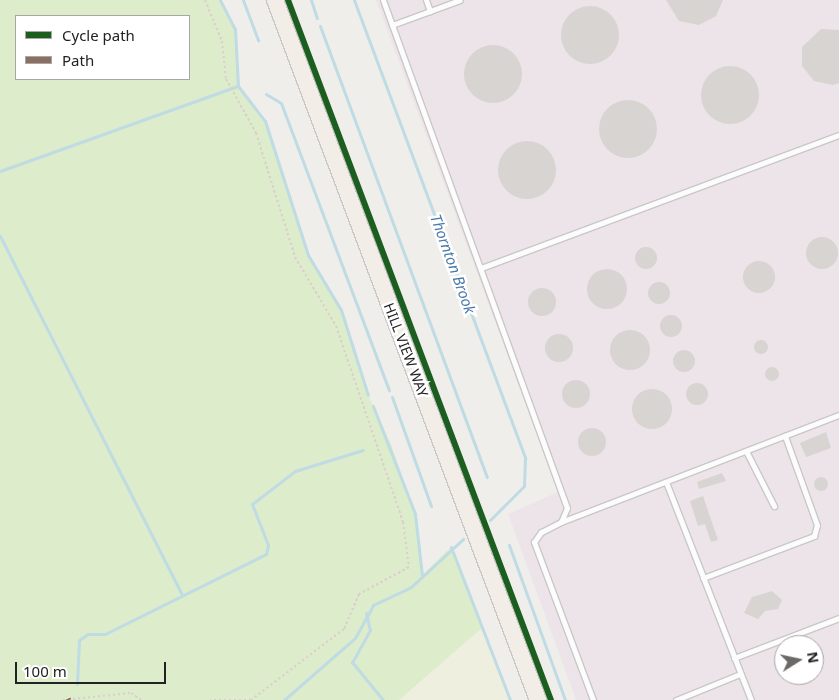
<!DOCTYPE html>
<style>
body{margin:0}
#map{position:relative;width:839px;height:700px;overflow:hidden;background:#f0eeeb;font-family:"Noto Sans",sans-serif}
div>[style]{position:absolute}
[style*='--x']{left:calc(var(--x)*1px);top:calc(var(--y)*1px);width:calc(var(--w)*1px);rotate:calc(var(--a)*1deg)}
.industrial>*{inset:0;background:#ede4e9}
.farmland>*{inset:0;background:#efefdf}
.grass>*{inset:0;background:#ddeccb}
.stream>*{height:3px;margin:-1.5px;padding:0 1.5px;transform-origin:1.5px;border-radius:1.5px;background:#bfdbe3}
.building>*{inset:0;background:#d7d4d2}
.round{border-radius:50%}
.path>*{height:2px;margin-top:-1px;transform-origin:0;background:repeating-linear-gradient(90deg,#dccecd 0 2.5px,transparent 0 5px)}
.roads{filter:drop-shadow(1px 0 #c9c8c7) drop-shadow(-1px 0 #c9c8c7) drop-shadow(0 1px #c9c8c7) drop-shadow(0 -1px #c9c8c7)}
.lane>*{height:5px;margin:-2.5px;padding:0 2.5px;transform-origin:2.5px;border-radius:2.5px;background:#fdfcfc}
.primary>*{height:16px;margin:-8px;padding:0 8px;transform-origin:8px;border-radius:8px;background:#f3ede7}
.quiet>*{height:5px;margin-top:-2.5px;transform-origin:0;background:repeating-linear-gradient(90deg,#8d6e63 0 10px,transparent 0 15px)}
.cycleway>*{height:6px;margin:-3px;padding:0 3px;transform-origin:3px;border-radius:3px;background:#1b5e20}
span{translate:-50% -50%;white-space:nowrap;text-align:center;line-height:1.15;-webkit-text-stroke:5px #fff;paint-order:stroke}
.street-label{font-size:14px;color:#222}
.water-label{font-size:15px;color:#4a7aab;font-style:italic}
.legend{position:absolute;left:15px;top:15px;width:175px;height:65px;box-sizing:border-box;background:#fff;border:1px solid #a7a7a7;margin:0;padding:6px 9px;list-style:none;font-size:15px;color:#222}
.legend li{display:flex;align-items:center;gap:10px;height:25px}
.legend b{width:25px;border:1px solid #a7a7a7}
.north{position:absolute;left:774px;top:635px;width:50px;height:50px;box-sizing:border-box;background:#fff;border:1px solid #a7a7a7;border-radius:50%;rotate:80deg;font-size:14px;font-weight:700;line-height:20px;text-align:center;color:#222}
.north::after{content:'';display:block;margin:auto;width:18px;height:22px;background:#6a6968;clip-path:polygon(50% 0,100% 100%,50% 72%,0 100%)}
.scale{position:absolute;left:15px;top:662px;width:151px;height:22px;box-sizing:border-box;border:2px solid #222;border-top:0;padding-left:6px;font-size:15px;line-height:18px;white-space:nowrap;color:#222;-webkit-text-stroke:4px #fff;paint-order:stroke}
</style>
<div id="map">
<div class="industrial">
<i style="clip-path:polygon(evenodd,376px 0,839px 0,839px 700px,576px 700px,508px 514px,558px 492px,376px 0,784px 645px,814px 645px,814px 675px,784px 675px,784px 645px)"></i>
</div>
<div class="farmland">
<i style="clip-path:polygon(482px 628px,510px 700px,399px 700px)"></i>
</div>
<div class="grass">
<i style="clip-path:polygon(evenodd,0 0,220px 0,235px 29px,238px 86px,265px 121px,308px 255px,341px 310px,368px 395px,391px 444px,415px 514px,422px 575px,451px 547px,482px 628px,399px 700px,0 700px,0 0,189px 16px,189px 79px,16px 79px,16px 16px,189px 16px)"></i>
</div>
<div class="stream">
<i style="--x:220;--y:0;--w:33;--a:63"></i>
<i style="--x:235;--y:29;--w:57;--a:87"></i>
<i style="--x:243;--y:0;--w:43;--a:69.4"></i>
<i style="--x:311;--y:0;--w:19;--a:72"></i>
<i style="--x:354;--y:0;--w:489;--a:69.5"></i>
<i style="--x:525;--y:458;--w:28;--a:92"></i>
<i style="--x:524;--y:486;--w:48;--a:135"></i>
<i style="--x:320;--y:26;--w:481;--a:69.7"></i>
<i style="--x:266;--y:94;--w:17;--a:31"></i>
<i style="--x:281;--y:103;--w:307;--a:69.4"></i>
<i style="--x:0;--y:171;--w:253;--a:-19.7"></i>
<i style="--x:238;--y:86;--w:44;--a:52.4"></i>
<i style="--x:265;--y:121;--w:141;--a:72.2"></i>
<i style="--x:308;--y:255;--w:64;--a:59"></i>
<i style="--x:341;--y:310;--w:89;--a:72.4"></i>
<i style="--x:0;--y:236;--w:402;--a:63.1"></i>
<i style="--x:392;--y:397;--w:116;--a:70.3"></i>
<i style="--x:373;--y:406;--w:116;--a:68.7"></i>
<i style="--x:415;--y:514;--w:61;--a:83.5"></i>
<i style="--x:509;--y:545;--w:165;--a:70.1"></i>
<i style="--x:451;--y:547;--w:164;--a:68.9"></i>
<i style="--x:366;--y:613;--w:17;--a:77"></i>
<i style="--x:370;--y:630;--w:37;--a:119"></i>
<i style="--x:352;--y:662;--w:49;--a:50.8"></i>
<i style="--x:77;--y:684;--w:44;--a:-87.4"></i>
<i style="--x:79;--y:640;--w:11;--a:-34"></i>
<i style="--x:88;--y:634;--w:17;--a:0"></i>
<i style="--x:105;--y:634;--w:180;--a:-26.4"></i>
<i style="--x:266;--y:554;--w:9;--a:-77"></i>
<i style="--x:268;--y:545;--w:44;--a:-111.3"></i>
<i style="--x:252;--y:504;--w:54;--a:-37.5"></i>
<i style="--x:295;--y:471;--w:71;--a:-17.2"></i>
<i style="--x:284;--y:700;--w:94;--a:-41.1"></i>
<i style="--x:355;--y:638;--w:38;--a:-61"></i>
<i style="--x:373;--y:605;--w:42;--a:-25.3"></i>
<i style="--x:411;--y:587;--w:71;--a:-42.7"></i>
</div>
<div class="building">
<i style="clip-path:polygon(666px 0,723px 0,716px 16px,699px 25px,679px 21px)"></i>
<i class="round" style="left:561px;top:6px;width:58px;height:58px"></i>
<i style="clip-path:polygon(821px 29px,839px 30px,839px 83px,833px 85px,814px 81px,802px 66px,802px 47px)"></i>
<i class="round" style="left:464px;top:45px;width:58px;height:58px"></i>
<i class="round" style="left:701px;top:66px;width:58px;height:58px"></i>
<i class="round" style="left:599px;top:100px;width:58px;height:58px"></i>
<i class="round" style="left:498px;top:141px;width:58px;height:58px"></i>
<i class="round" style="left:806px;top:237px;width:32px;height:32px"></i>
<i class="round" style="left:635px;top:247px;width:22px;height:22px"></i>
<i class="round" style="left:743px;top:261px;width:32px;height:32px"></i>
<i class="round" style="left:587px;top:269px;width:40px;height:40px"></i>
<i class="round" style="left:648px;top:282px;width:22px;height:22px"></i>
<i class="round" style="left:528px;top:288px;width:28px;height:28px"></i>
<i class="round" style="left:660px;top:315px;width:22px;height:22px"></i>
<i class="round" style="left:610px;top:330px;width:40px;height:40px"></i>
<i class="round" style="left:545px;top:334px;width:28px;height:28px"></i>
<i class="round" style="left:754px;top:340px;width:14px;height:14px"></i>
<i class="round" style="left:673px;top:350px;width:22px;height:22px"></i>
<i class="round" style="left:765px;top:367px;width:14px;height:14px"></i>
<i class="round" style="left:562px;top:380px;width:28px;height:28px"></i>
<i class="round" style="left:686px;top:383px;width:22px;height:22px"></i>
<i class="round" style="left:632px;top:389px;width:40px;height:40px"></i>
<i class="round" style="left:578px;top:428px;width:28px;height:28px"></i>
<i style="clip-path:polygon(826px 432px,831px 448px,806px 457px,800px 443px)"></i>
<i style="clip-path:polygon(722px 473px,726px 481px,699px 489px,697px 482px)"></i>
<i class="round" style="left:814px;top:477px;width:14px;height:14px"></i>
<i style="clip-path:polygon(703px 496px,718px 540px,711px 542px,705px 524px,698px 526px,690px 501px)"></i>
<i style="clip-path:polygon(772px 591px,782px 600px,778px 609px,765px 611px,758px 619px,744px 613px,752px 597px)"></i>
</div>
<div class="path">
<i style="--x:205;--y:0;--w:44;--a:67.5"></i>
<i style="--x:222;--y:41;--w:38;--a:84"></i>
<i style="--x:226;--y:79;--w:62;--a:60.9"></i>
<i style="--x:256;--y:133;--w:130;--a:72.5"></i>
<i style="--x:295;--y:257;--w:80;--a:59.3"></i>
<i style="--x:336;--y:326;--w:207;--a:71.1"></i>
<i style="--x:403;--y:522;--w:45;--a:82.4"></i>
<i style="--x:409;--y:567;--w:57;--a:151.6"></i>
<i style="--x:359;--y:594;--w:38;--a:113"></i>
<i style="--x:344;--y:629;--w:117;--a:142.6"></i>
<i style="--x:251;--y:700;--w:41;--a:180"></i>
<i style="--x:63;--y:700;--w:68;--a:-5.9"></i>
<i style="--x:131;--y:693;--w:12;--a:35"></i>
</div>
<div class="roads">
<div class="lane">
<i style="--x:383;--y:0;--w:540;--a:70.09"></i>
<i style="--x:567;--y:508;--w:15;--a:113"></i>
<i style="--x:561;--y:522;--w:22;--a:153"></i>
<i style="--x:541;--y:532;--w:12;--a:125"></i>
<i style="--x:534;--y:542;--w:169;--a:69.5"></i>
<i style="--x:426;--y:0;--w:12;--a:70"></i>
<i style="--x:392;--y:25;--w:72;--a:-20.2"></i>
<i style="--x:481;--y:268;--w:382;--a:-20.4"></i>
<i style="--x:746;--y:451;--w:62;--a:63"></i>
<i style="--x:666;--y:482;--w:234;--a:68.7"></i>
<i style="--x:561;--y:522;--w:298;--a:-21.1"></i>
<i style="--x:703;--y:578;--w:119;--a:-20.7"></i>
<i style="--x:814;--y:536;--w:11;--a:-75"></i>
<i style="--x:817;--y:525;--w:95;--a:-109.8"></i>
<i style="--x:734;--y:658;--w:112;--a:-20.9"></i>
<i style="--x:676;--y:700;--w:69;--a:-22.1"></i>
</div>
<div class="primary">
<i style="--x:275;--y:0;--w:748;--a:69.41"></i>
</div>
</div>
<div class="quiet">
<i style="--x:68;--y:698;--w:2;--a:63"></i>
</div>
<div class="cycleway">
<i style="--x:288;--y:0;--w:748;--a:69.41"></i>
</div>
<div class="street-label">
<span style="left:406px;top:350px;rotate:69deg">HILL VIEW WAY</span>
</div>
<div class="water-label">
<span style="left:453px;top:264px;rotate:70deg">Thornton Brook</span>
</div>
<ul class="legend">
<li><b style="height:6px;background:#1b5e20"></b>Cycle path</li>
<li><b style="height:6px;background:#8d6e63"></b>Path</li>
</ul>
<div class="north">N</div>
<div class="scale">100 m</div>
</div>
